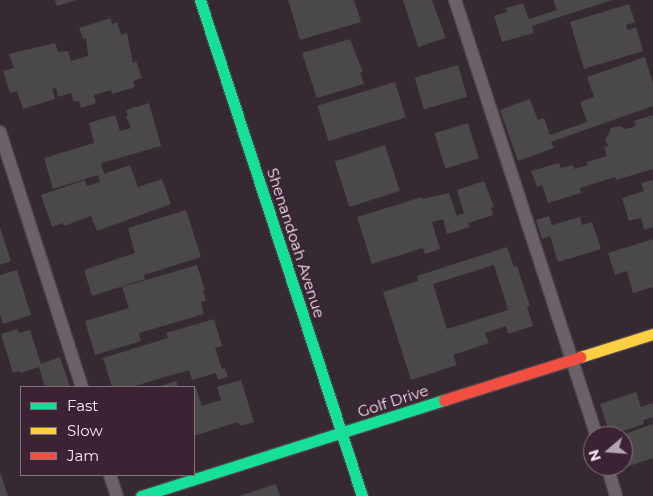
<!DOCTYPE html>
<style>
body{margin:0}
#map{position:relative;width:653px;height:496px;overflow:hidden;background:#352932;font-family:Montserrat,sans-serif}
div>[style]{position:absolute}
[style*='--x']{left:calc(var(--x)*1px);top:calc(var(--y)*1px);width:calc(var(--w)*1px);rotate:calc(var(--a)*1deg)}
.building>*{inset:0;background:#4b4849;transform-origin:0 0}
.roads{filter:drop-shadow(1px 0 #4f444c) drop-shadow(-1px 0 #4f444c) drop-shadow(0 1px #4f444c) drop-shadow(0 -1px #4f444c)}
.lane>*{height:12px;margin:-6px;padding:0 6px;transform-origin:6px;border-radius:6px;background:#6b6168}
.fast>*{height:11px;margin:-5.5px;padding:0 5.5px;transform-origin:5.5px;border-radius:5.5px;background:#16e098}
.slow>*{height:11px;margin:-5.5px;padding:0 5.5px;transform-origin:5.5px;border-radius:5.5px;background:#ffcf43}
.jam>*{height:11px;margin:-5.5px;padding:0 5.5px;transform-origin:5.5px;border-radius:5.5px;background:#f24e42}
span{translate:-50% -50%;white-space:nowrap;text-align:center;line-height:1.15;-webkit-text-stroke:4px #3b2334;paint-order:stroke}
.street-label{font-size:15px;color:#f7e7f2}
.legend{position:absolute;left:20px;top:386px;width:175px;height:90px;box-sizing:border-box;background:#3b2334;border:1px solid #867180;margin:0;padding:6px 9px;list-style:none;font-size:15px;color:#f7e7f2}
.legend li{display:flex;align-items:center;gap:10px;height:25px}
.legend b{width:25px;border:1px solid #867180}
.north{position:absolute;left:583px;top:426px;width:50px;height:50px;box-sizing:border-box;background:#3b2334;border:1px solid #867180;border-radius:50%;rotate:252deg;font-size:14px;font-weight:700;line-height:20px;text-align:center;color:#f7e7f2}
.north::after{content:'';display:block;margin:auto;width:18px;height:22px;background:#b3a4af;clip-path:polygon(50% 0,100% 100%,50% 72%,0 100%)}
</style>
<div id="map">
<div class="building">
<i style="clip-path:polygon(55px 0,76px 0,57px 6px)"></i>
<i style="clip-path:polygon(288px 0,354px 0,361px 22px,300px 40px)"></i>
<i style="clip-path:polygon(403px 0,432px 0,446px 38px,418px 47px)"></i>
<i style="clip-path:polygon(553px 0,612px 0,532px 26px,534px 33px,502px 42px,494px 16px,507px 12px,506px 8px,523px 3px,529px 19px,557px 10px)"></i>
<i style="clip-path:polygon(629px 4px,635px 22px,626px 25px,628px 30px,636px 27px,643px 51px,584px 69px,570px 22px)"></i>
<i style="clip-path:polygon(111px 18px,112px 24px,117px 22px,121px 35px,127px 33px,133px 63px,136px 61px,142px 78px,133px 81px,135px 87px,112px 94px,111px 90px,94px 95px,96px 103px,81px 108px,79px 101px,74px 102px,71px 93px,58px 97px,56px 88px,52px 89px,55px 99px,23px 109px,17px 91px,10px 93px,3px 71px,14px 68px,9px 54px,55px 43px,58px 52px,68px 51px,71px 61px,88px 56px,86px 38px,83px 39px,79px 28px)"></i>
<i style="clip-path:polygon(350px 39px,363px 72px,360px 72px,364px 84px,317px 98px,302px 53px)"></i>
<i style="clip-path:polygon(645px 57px,653px 84px,653px 106px,551px 142px,554px 148px,518px 161px,500px 110px,530px 99px,538px 120px,544px 118px,550px 135px,587px 122px,580px 102px,594px 97px,587px 77px)"></i>
<i style="left:458px;top:65px;width:33px;height:45px;rotate:74deg"></i>
<i style="left:395px;top:82px;width:37px;height:81px;rotate:73deg"></i>
<i style="clip-path:polygon(149px 103px,161px 146px,101px 163px,104px 174px,130px 165px,138px 187px,162px 179px,171px 204px,97px 231px,91px 216px,64px 226px,63px 223px,52px 227px,41px 195px,85px 180px,87px 186px,100px 182px,98px 175px,53px 189px,44px 158px,94px 143px,89px 123px,115px 115px,120px 131px,131px 128px,126px 117px,128px 116px,126px 110px)"></i>
<i style="clip-path:polygon(653px 115px,653px 169px,616px 180px,615px 177px,580px 188px,581px 193px,548px 203px,542px 185px,537px 187px,531px 171px,559px 163px,561px 168px,573px 165px,574px 169px,588px 165px,587px 162px,607px 156px,604px 147px,609px 146px,605px 141px,611px 128px,619px 126px,626px 129px,636px 126px,634px 121px)"></i>
<i style="left:468px;top:123px;width:37px;height:35px;rotate:73deg"></i>
<i style="left:385px;top:145px;width:48px;height:53px;rotate:72deg"></i>
<i style="clip-path:polygon(653px 180px,653px 227px,644px 230px,641px 218px,629px 221px,622px 198px,644px 191px,641px 183px)"></i>
<i style="clip-path:polygon(484px 181px,494px 207px,491px 208px,493px 215px,468px 223px,470px 227px,447px 234px,443px 219px,432px 222px,440px 249px,425px 254px,423px 248px,372px 264px,357px 217px,422px 197px,423px 199px,449px 193px,457px 216px,464px 213px,457px 190px)"></i>
<i style="clip-path:polygon(186px 210px,201px 257px,144px 275px,145px 279px,92px 296px,84px 270px,135px 253px,128px 228px)"></i>
<i style="clip-path:polygon(549px 216px,552px 225px,580px 217px,582px 225px,592px 222px,601px 249px,558px 262px,550px 236px,542px 239px,536px 220px)"></i>
<i style="clip-path:polygon(0 227px,11px 261px,0 265px)"></i>
<i style="clip-path:polygon(653px 239px,653px 287px,633px 293px,627px 271px,615px 275px,608px 253px)"></i>
<i style="clip-path:polygon(evenodd,507px 247px,514px 267px,517px 266px,530px 306px,527px 307px,533px 326px,508px 334px,506px 326px,485px 333px,489px 343px,453px 355px,457px 365px,411px 380px,383px 292px,418px 281px,417px 276px,507px 247px,494px 265px,508px 310px,447px 329px,433px 284px,494px 265px)"></i>
<i style="clip-path:polygon(197px 265px,205px 290px,203px 291px,206px 301px,201px 302px,204px 314px,139px 333px,141px 341px,95px 355px,85px 321px,129px 308px,122px 287px)"></i>
<i style="clip-path:polygon(17px 270px,31px 315px,3px 324px,0 314px,0 275px)"></i>
<i style="clip-path:polygon(214px 319px,222px 346px,215px 348px,222px 369px,225px 368px,228px 377px,218px 380px,216px 373px,192px 380px,189px 370px,131px 387px,112px 387px,103px 358px,168px 338px,166px 333px)"></i>
<i style="clip-path:polygon(17px 329px,19px 333px,30px 330px,41px 364px,60px 357px,70px 387px,45px 387px,39px 367px,20px 373px,19px 371px,13px 373px,1px 334px)"></i>
<i style="clip-path:polygon(241px 380px,254px 422px,240px 426px,238px 422px,194px 436px,194px 389px,196px 388px,202px 406px,221px 400px,217px 387px)"></i>
<i style="clip-path:polygon(176px 381px,178px 387px,158px 387px)"></i>
<i style="clip-path:polygon(636px 392px,641px 407px,653px 403px,653px 417px,643px 420px,644px 424px,610px 435px,600px 404px)"></i>
<i style="clip-path:polygon(653px 424px,653px 458px,626px 467px,623px 456px,623px 436px,619px 436px)"></i>
<i style="clip-path:polygon(0 471px,8px 496px,0 496px)"></i>
<i style="clip-path:polygon(276px 484px,280px 496px,239px 496px)"></i>
</div>
<div class="roads">
<div class="lane">
<i style="--x:455;--y:0;--w:459;--a:72"></i>
<i style="--x:0;--y:132;--w:268;--a:72.2"></i>
<i style="--x:607;--y:466;--w:31;--a:73"></i>
<i style="--x:110;--y:475;--w:22;--a:72"></i>
</div>
<div class="fast">
<i style="--x:200;--y:0;--w:522;--a:71.91"></i>
<i style="--x:141;--y:496;--w:318;--a:-17.6"></i>
</div>
<div class="slow">
<i style="--x:580;--y:357;--w:77;--a:-17.5"></i>
</div>
<div class="jam">
<i style="--x:444;--y:400;--w:143;--a:-17.5"></i>
</div>
</div>
<div class="street-label">
<span style="left:296px;top:243px;rotate:72deg">Shenandoah Avenue</span>
<span style="left:393px;top:401px;rotate:-18deg">Golf Drive</span>
</div>
<ul class="legend">
<li><b style="height:6px;background:#16e098"></b>Fast</li>
<li><b style="height:6px;background:#ffcf43"></b>Slow</li>
<li><b style="height:6px;background:#f24e42"></b>Jam</li>
</ul>
<div class="north">N</div>
</div>
